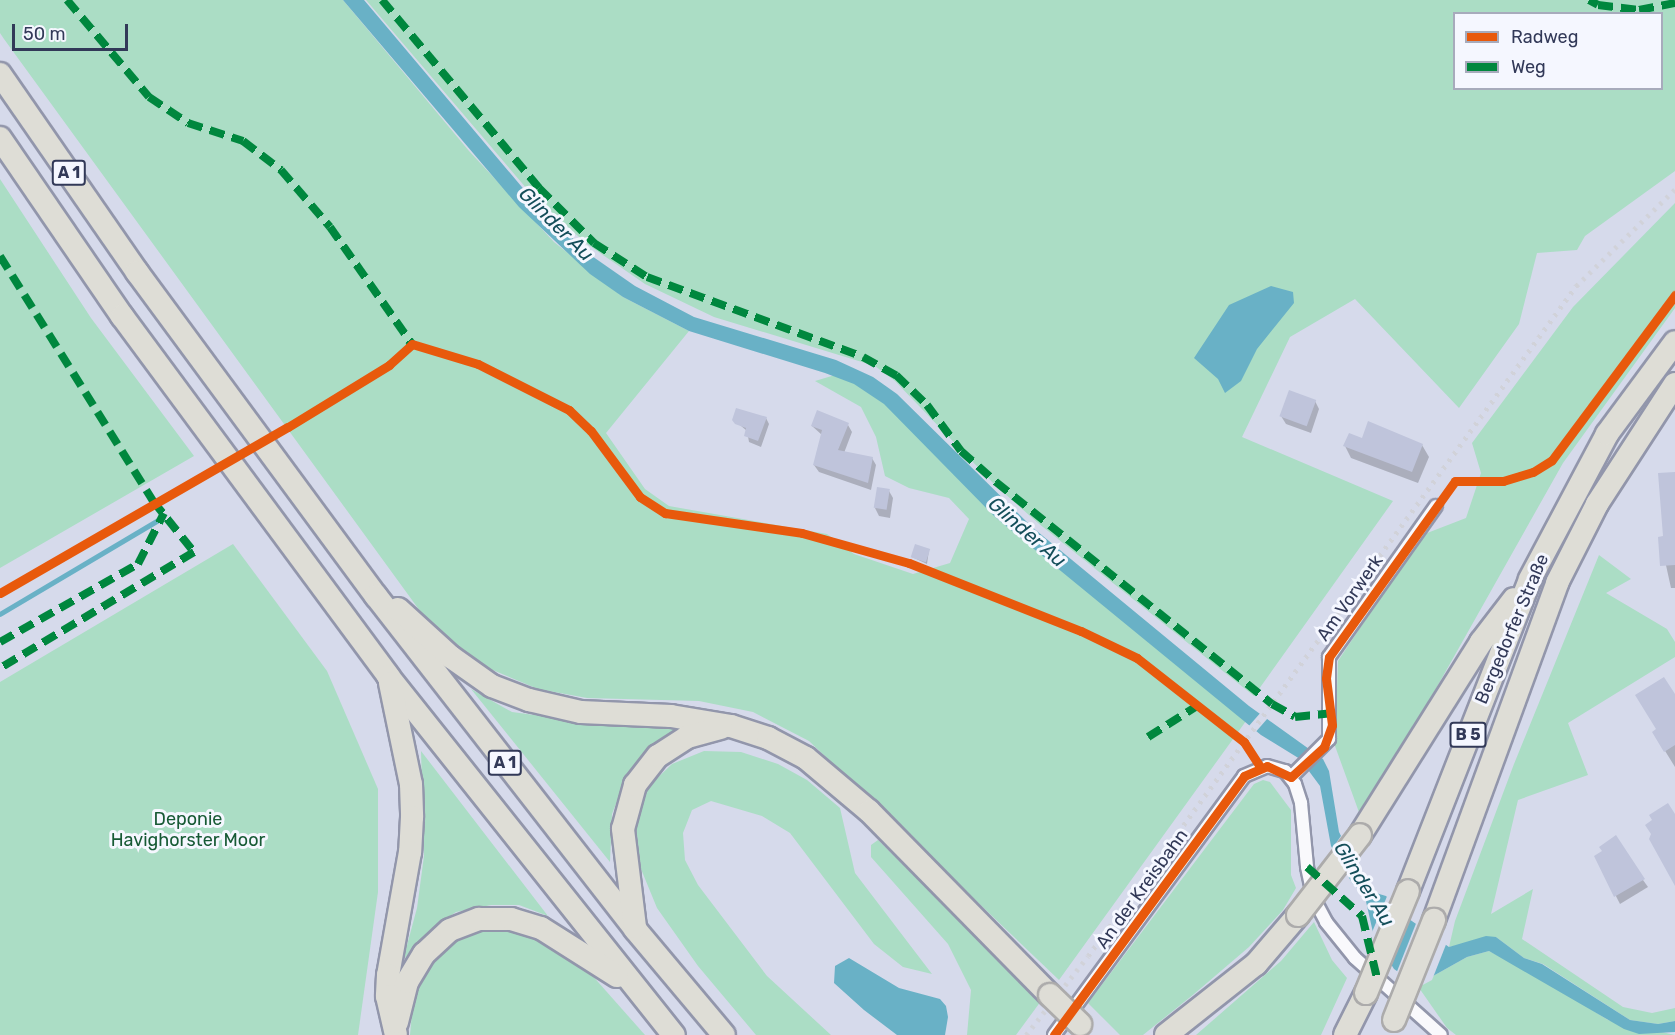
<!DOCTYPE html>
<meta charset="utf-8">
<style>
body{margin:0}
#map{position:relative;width:1675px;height:1035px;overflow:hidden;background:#d6daeb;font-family:Rubik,sans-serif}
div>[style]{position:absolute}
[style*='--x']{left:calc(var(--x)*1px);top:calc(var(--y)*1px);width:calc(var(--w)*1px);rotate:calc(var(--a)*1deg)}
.green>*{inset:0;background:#abddc5}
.water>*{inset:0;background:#69b1c6}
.pier>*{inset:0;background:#d6daeb;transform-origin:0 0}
.shadow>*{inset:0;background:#0003}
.stream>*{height:4.5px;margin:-2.25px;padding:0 2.25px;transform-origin:2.25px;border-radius:2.25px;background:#69b1c6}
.building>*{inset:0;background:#bfc4db;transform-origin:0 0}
.roads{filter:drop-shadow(2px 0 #9296ab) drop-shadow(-2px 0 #9296ab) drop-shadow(0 2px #9296ab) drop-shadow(0 -2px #9296ab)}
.street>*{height:12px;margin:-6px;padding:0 6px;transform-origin:6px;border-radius:6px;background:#f9f9fc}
.highway>*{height:22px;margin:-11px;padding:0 11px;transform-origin:11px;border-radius:11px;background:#deddd6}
.rail>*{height:4.5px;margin-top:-2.25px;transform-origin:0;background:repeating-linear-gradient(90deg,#d1d2d9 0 3px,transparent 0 9px)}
.bridges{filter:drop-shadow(2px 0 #acabab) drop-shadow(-2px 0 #acabab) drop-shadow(0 2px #acabab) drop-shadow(0 -2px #acabab)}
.highway-bridge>*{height:22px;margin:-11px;padding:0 11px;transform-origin:11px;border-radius:11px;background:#deddd6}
.quiet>*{height:8px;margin-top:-4px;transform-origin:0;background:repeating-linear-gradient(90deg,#00873e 0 15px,transparent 0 23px)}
.cycleway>*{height:9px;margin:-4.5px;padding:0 4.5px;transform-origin:4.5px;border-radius:4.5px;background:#e8590c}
span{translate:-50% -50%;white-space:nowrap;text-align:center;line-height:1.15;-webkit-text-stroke:6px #f5f7ff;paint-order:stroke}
.shield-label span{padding:2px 4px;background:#f5f7ff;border:2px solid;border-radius:4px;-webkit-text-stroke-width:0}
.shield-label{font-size:16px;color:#323958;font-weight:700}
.street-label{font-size:18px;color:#323958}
.park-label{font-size:18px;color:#175a35}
.water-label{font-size:20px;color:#144e5a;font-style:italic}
.legend{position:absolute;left:1453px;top:12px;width:210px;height:78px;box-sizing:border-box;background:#f5f7ff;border:2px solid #a7abbc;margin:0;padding:8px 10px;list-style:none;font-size:18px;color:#323958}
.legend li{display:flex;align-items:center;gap:12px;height:30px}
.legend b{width:30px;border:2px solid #a7abbc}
.scale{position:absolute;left:12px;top:24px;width:116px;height:27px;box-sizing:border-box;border:3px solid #323958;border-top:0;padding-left:8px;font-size:18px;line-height:21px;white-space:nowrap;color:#323958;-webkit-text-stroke:4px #f5f7ff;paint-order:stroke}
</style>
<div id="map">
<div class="green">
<i style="clip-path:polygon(0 0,343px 0,469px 151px,554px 242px,623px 297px,689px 331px,606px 433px,645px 489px,669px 506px,827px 534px,854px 554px,913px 574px,950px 563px,969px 519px,949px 498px,909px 488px,885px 476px,876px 437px,861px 407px,815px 381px,835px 375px,875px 390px,945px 464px,1246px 721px,1059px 980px,809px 741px,753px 712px,699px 701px,587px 698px,538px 689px,476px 663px,420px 611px,4px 39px,0 33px)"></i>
<i style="clip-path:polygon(evenodd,366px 0,1675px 0,1675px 171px,1585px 236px,1577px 250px,1537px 253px,1519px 324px,1459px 408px,1355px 299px,1290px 337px,1242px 437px,1393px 501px,1254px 696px,1038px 523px,995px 485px,895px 381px,875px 366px,714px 317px,645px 284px,587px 244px,533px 196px,366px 0,1454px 14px,1662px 14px,1662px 88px,1454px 88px,1454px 14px)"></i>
<i style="clip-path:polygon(0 179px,91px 318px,194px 456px,0 568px)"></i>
<i style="clip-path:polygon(1675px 203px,1675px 308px,1563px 463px,1425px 708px,1360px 815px,1335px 746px,1338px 661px,1422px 535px,1466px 518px,1481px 473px,1472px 443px,1573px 307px)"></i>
<i style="clip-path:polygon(233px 544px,327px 671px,378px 789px,378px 892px,358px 1035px,0 1035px,0 682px)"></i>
<i style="clip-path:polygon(1599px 555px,1631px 579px,1606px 593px,1667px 629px,1675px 642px,1675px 657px,1568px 723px,1588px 775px,1518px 800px,1491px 914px,1533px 889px,1522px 939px,1623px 1007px,1652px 1013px,1675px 1008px,1675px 1021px,1658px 1024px,1630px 1020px,1543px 964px,1524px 958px,1496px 937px,1449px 947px,1455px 921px,1514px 764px)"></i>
<i style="clip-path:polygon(471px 689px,512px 712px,594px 723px,686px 726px,652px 745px,627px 775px,612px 814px,610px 862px)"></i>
<i style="clip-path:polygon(421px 751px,548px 916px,519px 905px,491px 905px,456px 912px,431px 929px,403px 960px,417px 908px,424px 856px)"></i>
<i style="clip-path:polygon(704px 751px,741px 752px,778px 764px,807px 780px,840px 808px,855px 873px,932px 974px,903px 967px,874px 944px,790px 833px,762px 816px,711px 801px,692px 810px,683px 833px,685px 860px,698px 885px,767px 976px,831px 1035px,756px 1035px,698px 966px,657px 908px,641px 869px,636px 827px,648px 787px,672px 764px)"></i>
<i style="clip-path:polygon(1263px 780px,1270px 782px,1291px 810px,1291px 875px,1296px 888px,1283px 910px,1249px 947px,1194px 994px,1143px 1035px,1120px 1035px,1088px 1003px,1254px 784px)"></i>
<i style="clip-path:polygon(878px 840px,1041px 1001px,1016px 1035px,967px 1035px,971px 990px,948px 944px,871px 857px,871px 845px)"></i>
<i style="clip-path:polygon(1314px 922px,1332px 960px,1347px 978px,1321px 1035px,1196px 1035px,1281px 961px)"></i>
<i style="clip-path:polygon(496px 927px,531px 933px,583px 965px,645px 1035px,410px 1035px,414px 990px,440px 947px,472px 929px)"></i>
<i style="clip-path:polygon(1489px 951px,1541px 978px,1608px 1020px,1675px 1035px,1456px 1035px,1447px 1028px,1417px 985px,1467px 957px)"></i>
</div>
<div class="water">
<i style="clip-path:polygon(343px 0,364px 0,532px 199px,589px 254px,635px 286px,694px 317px,836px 360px,873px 377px,897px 394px,1032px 527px,1249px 706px,1323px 759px,1329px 771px,1339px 832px,1369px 891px,1386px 896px,1409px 919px,1449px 947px,1486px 936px,1496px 937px,1524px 958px,1542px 964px,1630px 1020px,1658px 1024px,1675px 1021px,1675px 1032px,1639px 1034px,1624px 1029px,1489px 951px,1467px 957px,1417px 985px,1394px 969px,1374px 937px,1365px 897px,1352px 883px,1331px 846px,1320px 786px,1300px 759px,1261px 735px,995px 517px,884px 404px,854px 384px,825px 373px,689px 331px,623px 297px,590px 274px,519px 207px)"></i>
<i style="clip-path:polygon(1271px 286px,1293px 292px,1294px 303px,1257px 349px,1241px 381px,1225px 393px,1218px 379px,1194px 358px,1229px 305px)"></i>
<i style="clip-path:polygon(849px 958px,899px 988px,940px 999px,946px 1006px,948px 1017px,945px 1035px,897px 1035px,864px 1010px,834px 983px,835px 966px)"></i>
</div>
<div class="pier">
<i style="left:1262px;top:711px;width:9px;height:20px;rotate:41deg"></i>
<i style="clip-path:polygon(1343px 833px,1358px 862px,1346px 879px,1330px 852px)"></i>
<i style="clip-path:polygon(1388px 894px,1410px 916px,1389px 966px,1370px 937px)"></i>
<i style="clip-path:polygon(1417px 921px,1447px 942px,1432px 980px,1417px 988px,1396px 974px)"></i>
</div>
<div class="shadow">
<i style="clip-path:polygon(1315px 401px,1319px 409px,1311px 433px,1286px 424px,1281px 416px)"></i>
<i style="clip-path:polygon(766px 418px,769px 424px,761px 447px,749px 442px,747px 431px,733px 419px)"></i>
<i style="clip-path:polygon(848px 425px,852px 432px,844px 453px,872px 458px,876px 465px,871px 490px,819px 472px,814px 465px,822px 435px,812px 426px)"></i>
<i style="clip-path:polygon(1362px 440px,1422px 445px,1429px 457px,1418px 483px,1351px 458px,1345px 446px)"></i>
<i style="clip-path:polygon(1675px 473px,1675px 588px,1671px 588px,1660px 538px,1664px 538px)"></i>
<i style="clip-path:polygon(889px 491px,893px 498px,890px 518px,879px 516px,875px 508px)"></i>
<i style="clip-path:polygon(929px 550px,927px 564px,912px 557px)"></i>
<i style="clip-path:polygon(1675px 698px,1675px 767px,1654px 733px)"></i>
<i style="clip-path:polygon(1596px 857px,1643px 880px,1648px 887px,1620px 904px)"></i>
</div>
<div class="stream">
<i style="--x:0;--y:614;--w:184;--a:-30.7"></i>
</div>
<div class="building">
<i style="left:1289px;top:390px;width:29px;height:28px;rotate:20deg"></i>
<i style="clip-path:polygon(736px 408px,767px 417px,758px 441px,744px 436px,746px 428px,735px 424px,732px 420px)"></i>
<i style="clip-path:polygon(817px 410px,849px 423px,838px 450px,873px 457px,868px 483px,813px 465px,822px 430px,811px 426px)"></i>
<i style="clip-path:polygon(1368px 421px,1423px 444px,1412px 472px,1343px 446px,1349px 433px,1362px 438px)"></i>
<i style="clip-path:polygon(1675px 472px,1675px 565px,1660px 566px,1658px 537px,1663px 536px,1658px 473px)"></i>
<i style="left:877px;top:487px;width:13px;height:21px;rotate:9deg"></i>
<i style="left:915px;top:544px;width:16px;height:14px;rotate:18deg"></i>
<i style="clip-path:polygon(1664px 677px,1675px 694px,1675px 745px,1664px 752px,1652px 732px,1656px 729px,1635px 695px)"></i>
<i style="clip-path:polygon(1668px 803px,1675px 814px,1675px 886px,1649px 839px,1651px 834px,1645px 825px,1652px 820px,1649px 815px)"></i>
<i style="clip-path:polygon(1616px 835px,1645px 879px,1614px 897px,1594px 856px,1602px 851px,1599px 847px)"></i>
</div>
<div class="roads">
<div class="street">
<i style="--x:1291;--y:777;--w:54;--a:-45"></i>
<i style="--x:1329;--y:739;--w:82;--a:-90"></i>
<i style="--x:1329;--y:657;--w:185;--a:-54.7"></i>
<i style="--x:1054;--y:1035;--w:321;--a:-53.7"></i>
<i style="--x:1244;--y:776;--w:25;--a:-23"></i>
<i style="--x:1267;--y:766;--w:19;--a:16"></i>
<i style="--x:1285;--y:771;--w:16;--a:52"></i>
<i style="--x:1295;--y:784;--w:20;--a:72"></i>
<i style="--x:1301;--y:803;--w:64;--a:84.6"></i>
<i style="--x:1307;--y:867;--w:33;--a:78"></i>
<i style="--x:1314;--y:899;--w:26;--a:62"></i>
<i style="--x:1326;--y:922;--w:46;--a:51.1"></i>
<i style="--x:1355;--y:958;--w:115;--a:41.8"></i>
</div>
<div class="highway">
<i style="--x:0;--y:74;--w:241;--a:55.3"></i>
<i style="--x:137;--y:272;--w:403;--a:53.6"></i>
<i style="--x:376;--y:596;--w:422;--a:52.1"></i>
<i style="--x:635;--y:929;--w:138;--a:50"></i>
<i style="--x:0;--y:138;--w:216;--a:55.6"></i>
<i style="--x:122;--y:316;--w:448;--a:53.5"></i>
<i style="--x:388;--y:676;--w:459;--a:51.5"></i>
<i style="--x:398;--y:609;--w:72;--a:42.2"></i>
<i style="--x:451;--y:657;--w:50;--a:35.3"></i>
<i style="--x:492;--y:686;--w:40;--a:21"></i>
<i style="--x:529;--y:700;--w:53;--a:13"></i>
<i style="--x:581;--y:712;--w:90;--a:2.5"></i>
<i style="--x:671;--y:716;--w:61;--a:9.5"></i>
<i style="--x:731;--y:726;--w:39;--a:18"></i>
<i style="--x:768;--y:738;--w:43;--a:27.8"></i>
<i style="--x:806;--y:758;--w:82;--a:40.1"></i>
<i style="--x:869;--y:811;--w:258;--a:45.5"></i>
<i style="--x:390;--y:683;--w:103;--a:78.3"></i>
<i style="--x:411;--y:784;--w:33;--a:88"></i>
<i style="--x:412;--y:817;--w:35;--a:93"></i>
<i style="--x:410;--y:852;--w:125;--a:100.1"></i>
<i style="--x:388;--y:975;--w:21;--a:93"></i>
<i style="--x:387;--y:996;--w:40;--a:77"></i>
<i style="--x:1360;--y:835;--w:228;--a:-57.9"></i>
<i style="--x:1481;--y:642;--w:54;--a:-52.5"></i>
<i style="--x:1408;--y:891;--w:335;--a:-68.6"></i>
<i style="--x:1530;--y:579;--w:164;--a:-62"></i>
<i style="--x:1607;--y:434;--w:114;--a:-53.5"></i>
<i style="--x:1434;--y:920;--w:359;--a:-69.9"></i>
<i style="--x:1557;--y:583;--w:89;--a:-63.1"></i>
<i style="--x:1597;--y:504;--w:143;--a:-57"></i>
<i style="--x:635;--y:927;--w:99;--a:-97"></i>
<i style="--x:623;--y:829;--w:46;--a:-74.7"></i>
<i style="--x:635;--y:785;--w:37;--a:-52"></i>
<i style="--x:658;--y:756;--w:35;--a:-33"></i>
<i style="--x:687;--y:737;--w:35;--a:-15"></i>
<i style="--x:397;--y:1022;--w:41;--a:-76"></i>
<i style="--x:407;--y:982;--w:33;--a:-59"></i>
<i style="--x:424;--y:954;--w:35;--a:-43"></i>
<i style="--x:450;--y:930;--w:31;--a:-21"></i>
<i style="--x:479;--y:919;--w:32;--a:0"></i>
<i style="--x:511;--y:919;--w:31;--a:17"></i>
<i style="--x:541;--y:928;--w:90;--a:32.3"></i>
<i style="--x:1166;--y:1035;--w:115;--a:-38.3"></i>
<i style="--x:1256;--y:964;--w:65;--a:-49.4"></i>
<i style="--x:1345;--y:1035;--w:47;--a:-63.4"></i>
</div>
</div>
<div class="rail">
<i style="--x:1026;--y:1035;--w:100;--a:-51.9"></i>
<i style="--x:1088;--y:956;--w:829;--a:-53.93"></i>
<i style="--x:1576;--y:286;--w:139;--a:-44.4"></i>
</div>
<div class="bridges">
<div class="highway-bridge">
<i style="--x:1298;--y:915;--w:101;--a:-52.2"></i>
<i style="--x:1366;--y:993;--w:110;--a:-67.6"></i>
<i style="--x:1050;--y:995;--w:42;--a:44"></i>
<i style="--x:1394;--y:1020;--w:108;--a:-68.2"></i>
</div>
</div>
<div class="quiet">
<i style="--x:67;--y:0;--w:127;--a:49.8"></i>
<i style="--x:149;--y:97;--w:47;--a:33.7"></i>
<i style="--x:188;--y:123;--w:58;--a:18.1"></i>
<i style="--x:243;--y:141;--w:48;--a:37.3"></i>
<i style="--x:281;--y:170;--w:75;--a:49.3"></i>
<i style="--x:330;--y:227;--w:143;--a:55"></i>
<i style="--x:412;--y:344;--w:5;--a:143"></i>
<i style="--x:382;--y:0;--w:245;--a:50.1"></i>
<i style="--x:539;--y:188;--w:78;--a:45"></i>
<i style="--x:594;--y:243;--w:63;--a:32.7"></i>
<i style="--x:647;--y:277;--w:230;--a:20.3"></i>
<i style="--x:863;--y:357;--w:38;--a:29"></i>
<i style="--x:896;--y:375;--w:43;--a:44.1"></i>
<i style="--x:927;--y:405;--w:57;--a:53.5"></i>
<i style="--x:961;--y:451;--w:47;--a:41.5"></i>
<i style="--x:996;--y:482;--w:354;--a:38.8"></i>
<i style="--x:1272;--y:704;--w:26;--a:29"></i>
<i style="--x:1295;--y:717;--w:36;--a:-6"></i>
<i style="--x:1589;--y:0;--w:10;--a:29"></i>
<i style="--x:1598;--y:5;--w:41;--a:7"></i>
<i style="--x:1639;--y:10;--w:37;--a:-11"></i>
<i style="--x:0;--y:256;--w:289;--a:58"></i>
<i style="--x:153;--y:501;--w:65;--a:51.2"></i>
<i style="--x:194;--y:552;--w:226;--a:149.1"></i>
<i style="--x:0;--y:642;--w:159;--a:-29.5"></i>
<i style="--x:138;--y:564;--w:57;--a:-63"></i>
<i style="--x:1148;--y:737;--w:62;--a:-32.4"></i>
<i style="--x:1307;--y:867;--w:74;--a:41.7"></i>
<i style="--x:1362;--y:916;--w:64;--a:76.4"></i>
</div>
<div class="cycleway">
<i style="--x:0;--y:593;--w:332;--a:-30"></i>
<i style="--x:288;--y:427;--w:119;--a:-31.5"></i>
<i style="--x:389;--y:365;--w:31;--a:-42"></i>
<i style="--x:412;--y:344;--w:69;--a:16.9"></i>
<i style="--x:478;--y:364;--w:102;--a:26.8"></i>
<i style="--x:569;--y:410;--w:30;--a:44"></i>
<i style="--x:591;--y:431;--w:82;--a:53.4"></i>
<i style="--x:640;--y:497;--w:30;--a:33"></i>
<i style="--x:665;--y:513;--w:138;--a:8.3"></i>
<i style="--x:802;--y:533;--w:111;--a:15.7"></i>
<i style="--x:909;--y:563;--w:185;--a:21.6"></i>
<i style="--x:1081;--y:631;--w:62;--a:25.7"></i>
<i style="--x:1137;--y:658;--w:136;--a:38.1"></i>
<i style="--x:1244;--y:742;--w:30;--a:57"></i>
<i style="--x:1054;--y:1035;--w:321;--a:-53.7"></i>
<i style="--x:1244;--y:776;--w:25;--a:-23"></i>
<i style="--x:1267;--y:766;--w:26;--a:25"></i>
<i style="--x:1291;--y:777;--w:45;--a:-42.3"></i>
<i style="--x:1324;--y:747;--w:23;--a:-70"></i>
<i style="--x:1332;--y:725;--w:47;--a:-97.3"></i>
<i style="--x:1326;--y:678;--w:21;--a:-82"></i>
<i style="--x:1329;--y:657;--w:216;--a:-54.4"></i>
<i style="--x:1455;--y:481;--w:48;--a:0"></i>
<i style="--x:1503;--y:481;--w:31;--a:-17"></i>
<i style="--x:1533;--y:472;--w:22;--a:-32"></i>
<i style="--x:1552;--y:460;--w:206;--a:-53.3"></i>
</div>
<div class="shield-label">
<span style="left:69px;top:173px">A 1</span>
<span style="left:1468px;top:735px">B 5</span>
<span style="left:505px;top:763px">A 1</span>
</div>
<div class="street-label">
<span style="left:1350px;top:598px;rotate:-55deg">Am Vorwerk</span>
<span style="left:1512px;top:629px;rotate:-67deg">Bergedorfer Straße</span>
<span style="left:1142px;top:889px;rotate:-54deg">An der Kreisbahn</span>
</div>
<div class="park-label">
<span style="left:188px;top:830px">Deponie<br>Havighorster Moor</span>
</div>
<div class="water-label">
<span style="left:556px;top:224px;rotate:45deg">Glinder Au</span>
<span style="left:1027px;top:532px;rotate:41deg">Glinder Au</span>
<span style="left:1364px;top:884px;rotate:58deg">Glinder Au</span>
</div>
<ul class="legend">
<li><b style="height:8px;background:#e8590c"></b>Radweg</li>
<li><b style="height:8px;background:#00873e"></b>Weg</li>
</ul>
<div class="scale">50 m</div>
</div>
